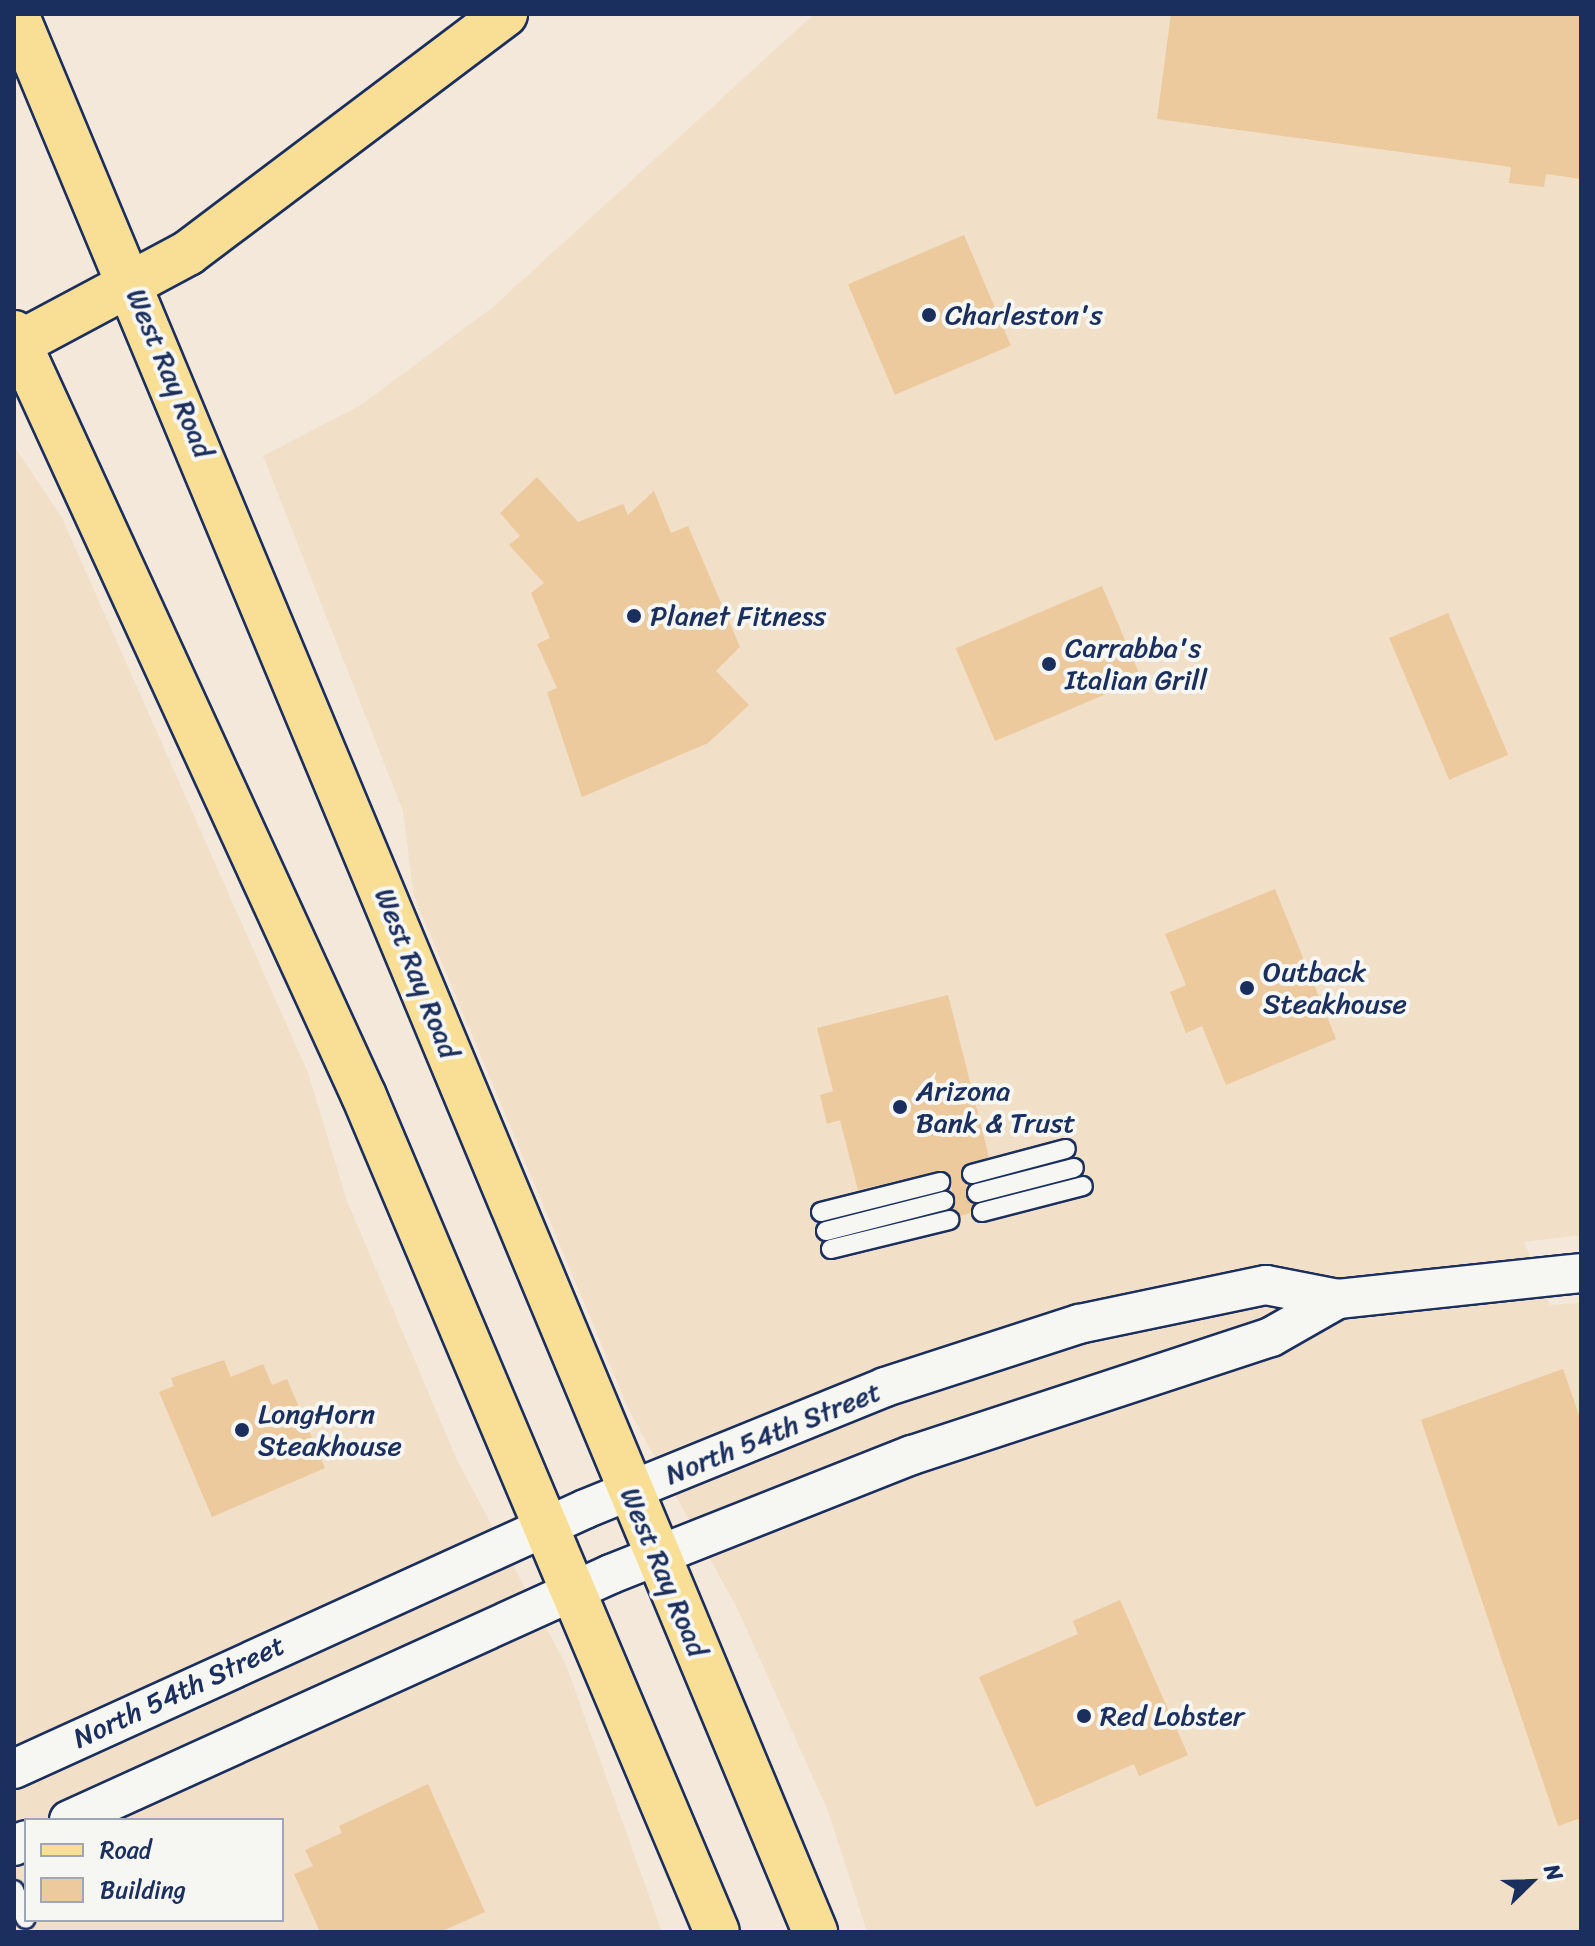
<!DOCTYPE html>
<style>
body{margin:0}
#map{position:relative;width:1595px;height:1946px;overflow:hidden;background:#f3e8d9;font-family:Sriracha,sans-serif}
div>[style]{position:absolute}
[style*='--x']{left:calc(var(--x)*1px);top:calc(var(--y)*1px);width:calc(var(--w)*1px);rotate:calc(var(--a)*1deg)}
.built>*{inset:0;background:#f1dfc7}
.building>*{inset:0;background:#edc99e;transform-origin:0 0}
.roads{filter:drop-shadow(2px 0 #1b2f5e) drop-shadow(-2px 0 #1b2f5e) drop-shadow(0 2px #1b2f5e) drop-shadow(0 -2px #1b2f5e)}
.service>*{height:18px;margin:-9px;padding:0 9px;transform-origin:9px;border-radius:9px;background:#f6f6f2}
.minor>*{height:38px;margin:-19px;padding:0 19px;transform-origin:19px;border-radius:19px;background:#f6f6f2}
.primary>*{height:44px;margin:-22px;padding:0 22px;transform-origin:22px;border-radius:22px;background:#f9df96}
.motorway>*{height:44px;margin:-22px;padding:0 22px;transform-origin:22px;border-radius:22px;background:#f9df96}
.dots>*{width:22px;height:22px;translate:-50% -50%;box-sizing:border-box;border:4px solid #f6f6f2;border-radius:50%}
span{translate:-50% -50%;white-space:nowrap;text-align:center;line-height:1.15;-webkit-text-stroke:8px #f6f6f2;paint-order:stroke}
.poi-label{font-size:28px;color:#1b2f5e}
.left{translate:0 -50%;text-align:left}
.street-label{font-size:28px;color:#1b2f5e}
.frame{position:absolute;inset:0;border:16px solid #1b2f5e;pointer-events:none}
.legend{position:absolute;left:24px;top:1818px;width:260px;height:104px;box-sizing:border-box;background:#f6f6f2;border:2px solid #9ea6b7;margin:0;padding:10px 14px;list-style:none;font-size:24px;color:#1b2f5e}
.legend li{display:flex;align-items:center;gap:16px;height:40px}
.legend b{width:40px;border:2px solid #9ea6b7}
.north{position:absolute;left:1491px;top:1842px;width:80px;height:80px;-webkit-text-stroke:6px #f6f6f2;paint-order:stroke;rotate:67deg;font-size:22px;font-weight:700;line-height:32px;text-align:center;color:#1b2f5e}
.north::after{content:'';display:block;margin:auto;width:28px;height:36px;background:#1b2f5e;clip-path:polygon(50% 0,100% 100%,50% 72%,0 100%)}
</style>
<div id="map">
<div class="built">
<i style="clip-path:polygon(814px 14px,1581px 14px,1581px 1235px,1524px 1242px,1550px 1305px,1581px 1303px,1581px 1932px,867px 1932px,828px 1811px,738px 1610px,628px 1408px,414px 896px,403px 811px,263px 456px,361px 405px,493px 307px)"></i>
<i style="clip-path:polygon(evenodd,14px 446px,62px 518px,308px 1073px,347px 1201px,457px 1460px,566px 1665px,662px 1932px,14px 1932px,14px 446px,26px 1820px,282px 1820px,282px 1920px,26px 1920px,26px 1820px)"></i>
</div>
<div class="building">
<i style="clip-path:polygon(1171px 14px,1581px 14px,1581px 179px,1546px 174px,1544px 187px,1509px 183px,1511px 167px,1157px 119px)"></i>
<i style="left:964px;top:235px;width:120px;height:126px;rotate:67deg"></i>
<i style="clip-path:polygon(537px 477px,578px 522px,623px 504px,628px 515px,654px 491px,671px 533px,688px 526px,740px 647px,716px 671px,749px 705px,708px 743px,582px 797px,547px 692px,557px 688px,537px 644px,550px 638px,531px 593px,544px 583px,509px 545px,520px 536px,500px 513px)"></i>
<i style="left:1102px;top:586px;width:101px;height:159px;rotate:67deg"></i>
<i style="left:1448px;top:613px;width:154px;height:64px;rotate:67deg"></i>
<i style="clip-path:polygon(1275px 889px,1336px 1039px,1226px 1085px,1202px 1026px,1186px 1033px,1170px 992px,1186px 985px,1165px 934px)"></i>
<i style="clip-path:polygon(948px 995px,989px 1157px,961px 1170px,973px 1204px,970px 1213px,960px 1216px,953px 1209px,951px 1178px,942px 1170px,858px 1190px,840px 1120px,827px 1124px,820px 1095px,833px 1091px,817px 1028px)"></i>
<i style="clip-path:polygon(224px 1360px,231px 1377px,263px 1364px,272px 1385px,287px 1379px,325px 1468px,212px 1517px,159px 1392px,174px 1386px,171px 1378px)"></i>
<i style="clip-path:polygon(1563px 1369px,1581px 1421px,1581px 1818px,1558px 1826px,1421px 1420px)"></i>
<i style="clip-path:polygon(1120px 1600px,1188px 1755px,1139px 1776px,1134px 1764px,1036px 1807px,979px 1677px,1078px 1634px,1073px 1621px)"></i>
<i style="clip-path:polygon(428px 1784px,485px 1912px,440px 1932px,320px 1932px,294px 1874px,313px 1866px,305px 1850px,342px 1833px,339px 1826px)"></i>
</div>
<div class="roads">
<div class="service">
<i style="--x:972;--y:1174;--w:97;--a:-14.9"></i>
<i style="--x:977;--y:1193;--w:100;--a:-14.5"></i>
<i style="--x:821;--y:1212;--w:123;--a:-14.1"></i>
<i style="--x:982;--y:1212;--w:104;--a:-14.4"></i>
<i style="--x:826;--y:1231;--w:122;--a:-14.3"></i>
<i style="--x:831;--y:1249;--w:122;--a:-13.8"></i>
<i style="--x:14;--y:1890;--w:31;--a:68"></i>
</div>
<div class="minor">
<i style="--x:14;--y:1769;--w:627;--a:-24.48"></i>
<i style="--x:585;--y:1509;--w:324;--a:-22.1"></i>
<i style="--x:885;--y:1387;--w:204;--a:-18"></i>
<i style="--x:1079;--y:1324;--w:191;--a:-11.8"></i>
<i style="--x:1266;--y:1285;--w:73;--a:11"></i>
<i style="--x:1338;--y:1299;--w:244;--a:-6.1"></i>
<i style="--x:69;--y:1820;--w:595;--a:-24.41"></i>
<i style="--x:611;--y:1574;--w:324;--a:-21.6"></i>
<i style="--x:912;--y:1455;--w:378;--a:-18.2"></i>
<i style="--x:1271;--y:1337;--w:77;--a:-29.6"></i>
<i style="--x:14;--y:1846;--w:13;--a:-27"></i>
</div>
<div class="primary">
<i style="--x:16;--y:14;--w:2078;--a:67.38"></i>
<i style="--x:14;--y:333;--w:839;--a:65.36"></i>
<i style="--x:364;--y:1096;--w:907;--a:67.11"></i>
</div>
<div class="motorway">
<i style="--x:14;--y:346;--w:197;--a:-28.1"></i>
<i style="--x:188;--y:253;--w:397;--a:-37"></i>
</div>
</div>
<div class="dots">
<i style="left:929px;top:315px;background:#1b2f5e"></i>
<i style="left:634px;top:616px;background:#1b2f5e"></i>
<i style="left:1049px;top:664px;background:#1b2f5e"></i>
<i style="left:1247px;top:988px;background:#1b2f5e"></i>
<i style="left:900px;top:1107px;background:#1b2f5e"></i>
<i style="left:242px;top:1430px;background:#1b2f5e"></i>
<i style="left:1084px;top:1716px;background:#1b2f5e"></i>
</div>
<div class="poi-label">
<span class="left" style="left:945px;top:315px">Charleston's</span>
<span class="left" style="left:650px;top:616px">Planet Fitness</span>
<span class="left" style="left:1065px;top:664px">Carrabba's<br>Italian Grill</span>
<span class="left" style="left:1263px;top:988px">Outback<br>Steakhouse</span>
<span class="left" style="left:916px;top:1107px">Arizona<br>Bank &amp; Trust</span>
<span class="left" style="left:258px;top:1430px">LongHorn<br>Steakhouse</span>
<span class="left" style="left:1100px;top:1716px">Red Lobster</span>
</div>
<div class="street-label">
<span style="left:170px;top:373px;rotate:67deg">West Ray Road</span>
<span style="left:417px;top:973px;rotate:68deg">West Ray Road</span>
<span style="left:773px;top:1433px;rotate:-22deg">North 54th Street</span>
<span style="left:664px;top:1572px;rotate:67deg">West Ray Road</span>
<span style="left:179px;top:1692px;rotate:-25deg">North 54th Street</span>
</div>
<div class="frame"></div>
<ul class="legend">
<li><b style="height:10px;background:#f9df96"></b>Road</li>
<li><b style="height:22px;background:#edc99e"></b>Building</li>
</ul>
<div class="north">N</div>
</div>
